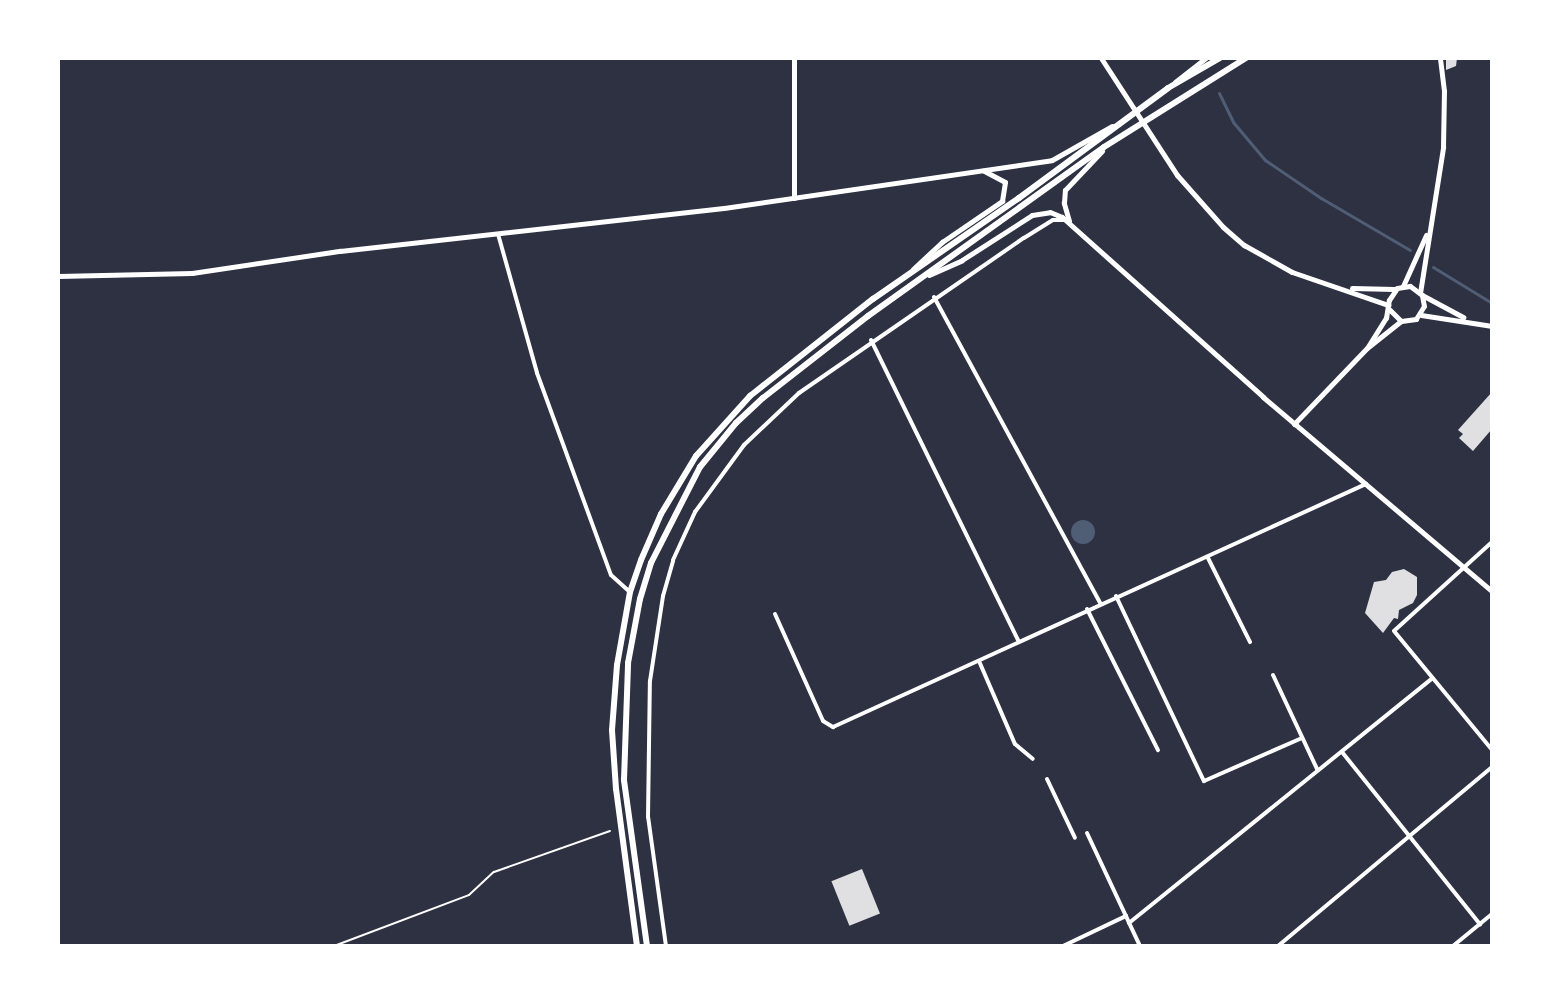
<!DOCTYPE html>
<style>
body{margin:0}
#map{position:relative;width:1550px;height:1004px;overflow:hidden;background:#2d3142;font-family:Montserrat,sans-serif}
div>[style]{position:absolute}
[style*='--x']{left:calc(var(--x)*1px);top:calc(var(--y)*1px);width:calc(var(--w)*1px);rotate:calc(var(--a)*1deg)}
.water>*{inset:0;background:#4f5d75}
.round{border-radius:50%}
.stream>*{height:3px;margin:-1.5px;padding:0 1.5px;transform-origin:1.5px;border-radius:1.5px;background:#4f5d75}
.building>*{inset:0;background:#e0e0e3;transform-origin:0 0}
.path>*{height:2px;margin:-1px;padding:0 1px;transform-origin:1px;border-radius:1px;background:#fff}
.minor>*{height:4px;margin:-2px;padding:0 2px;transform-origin:2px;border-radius:2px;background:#fff}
.tertiary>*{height:5px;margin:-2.5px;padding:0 2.5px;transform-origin:2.5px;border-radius:2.5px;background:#fff}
.trunk>*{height:6px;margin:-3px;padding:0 3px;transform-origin:3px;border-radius:3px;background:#fff}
span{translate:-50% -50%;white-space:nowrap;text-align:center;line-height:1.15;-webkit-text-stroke:6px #fff;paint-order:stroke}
.frame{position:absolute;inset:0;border:60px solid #fff;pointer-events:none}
</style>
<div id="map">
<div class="water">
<i class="round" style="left:1071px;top:520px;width:24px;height:24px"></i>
</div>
<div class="stream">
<i style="--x:1219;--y:93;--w:32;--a:64"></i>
<i style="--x:1233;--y:122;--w:50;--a:49.9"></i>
<i style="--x:1265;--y:160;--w:68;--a:34.2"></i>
<i style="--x:1321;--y:198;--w:103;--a:30.3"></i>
<i style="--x:1433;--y:267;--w:69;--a:31.4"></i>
</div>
<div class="building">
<i style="clip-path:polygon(1446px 58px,1457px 58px,1456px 66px,1446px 70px)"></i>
<i style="clip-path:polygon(1492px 392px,1492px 429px,1473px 451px,1459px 438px,1463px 434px,1458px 430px)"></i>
<i style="clip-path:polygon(1404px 569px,1417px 577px,1417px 595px,1413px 603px,1399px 610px,1398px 619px,1394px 618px,1383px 633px,1365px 613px,1374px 582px,1386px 580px,1392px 572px)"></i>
<i style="left:862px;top:869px;width:48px;height:33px;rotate:68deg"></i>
</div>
<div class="path">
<i style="--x:334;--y:946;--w:144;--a:-20.7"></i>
<i style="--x:469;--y:895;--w:34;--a:-43"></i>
<i style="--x:494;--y:872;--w:123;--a:-19.5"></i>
</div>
<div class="minor">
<i style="--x:498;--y:234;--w:144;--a:74.3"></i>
<i style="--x:537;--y:373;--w:215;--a:69.9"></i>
<i style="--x:611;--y:575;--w:25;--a:42"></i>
<i style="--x:934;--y:297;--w:348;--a:61.5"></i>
<i style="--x:871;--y:340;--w:334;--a:63.9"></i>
<i style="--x:1492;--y:542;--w:132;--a:137.8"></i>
<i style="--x:1394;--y:631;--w:154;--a:50.5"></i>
<i style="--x:1208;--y:558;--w:94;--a:63.4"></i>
<i style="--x:1116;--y:596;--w:205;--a:64.6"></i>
<i style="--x:1204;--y:781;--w:107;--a:-23.7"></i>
<i style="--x:1087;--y:609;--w:158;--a:63.3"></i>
<i style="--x:775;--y:614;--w:117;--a:65.8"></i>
<i style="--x:823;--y:721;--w:12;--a:31"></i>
<i style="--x:833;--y:727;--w:586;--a:-24.51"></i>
<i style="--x:979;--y:661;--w:90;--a:66.6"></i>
<i style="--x:1015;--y:744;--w:23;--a:40"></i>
<i style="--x:1273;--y:675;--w:104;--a:64.9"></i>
<i style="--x:1342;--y:752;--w:221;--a:51.3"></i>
<i style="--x:1047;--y:779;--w:65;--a:64.6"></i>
<i style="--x:1087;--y:833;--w:125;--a:64.9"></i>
<i style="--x:1129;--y:923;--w:390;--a:-38.9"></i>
<i style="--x:666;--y:946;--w:130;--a:-97.9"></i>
<i style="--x:648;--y:817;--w:136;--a:-89.2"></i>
<i style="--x:650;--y:681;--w:86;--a:-81.3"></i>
<i style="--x:663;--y:596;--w:37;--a:-74"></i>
<i style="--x:673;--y:560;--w:53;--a:-65.4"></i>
<i style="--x:695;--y:512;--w:83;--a:-53.8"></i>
<i style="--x:744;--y:445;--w:76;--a:-43.4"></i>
<i style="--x:799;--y:393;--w:273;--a:-34.6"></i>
<i style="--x:1024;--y:238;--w:34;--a:-32"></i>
<i style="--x:1053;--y:220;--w:10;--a:0"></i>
<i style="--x:1063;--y:946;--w:70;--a:-25.5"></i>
<i style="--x:1278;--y:946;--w:279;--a:-39.9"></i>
<i style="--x:1453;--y:946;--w:50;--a:-39.4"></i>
</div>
<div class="tertiary">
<i style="--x:794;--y:58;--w:140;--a:90"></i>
<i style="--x:1101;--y:58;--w:140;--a:57"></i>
<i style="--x:1177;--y:175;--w:69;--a:48.5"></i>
<i style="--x:1223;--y:227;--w:28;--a:41"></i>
<i style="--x:1244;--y:245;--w:55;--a:29.4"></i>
<i style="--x:1292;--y:272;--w:102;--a:19"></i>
<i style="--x:1175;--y:82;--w:39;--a:-38"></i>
<i style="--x:1069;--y:221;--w:19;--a:-106"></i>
<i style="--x:1064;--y:203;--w:13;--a:-86"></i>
<i style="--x:1065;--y:190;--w:54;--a:-46.5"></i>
<i style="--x:913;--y:269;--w:40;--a:-43"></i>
<i style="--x:942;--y:242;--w:73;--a:-34.3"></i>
<i style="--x:1002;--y:201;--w:19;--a:-81"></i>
<i style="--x:1005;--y:182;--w:24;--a:-152"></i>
<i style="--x:929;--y:275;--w:36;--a:-24"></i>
<i style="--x:962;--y:260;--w:83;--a:-32.7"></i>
<i style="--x:1032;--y:215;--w:18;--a:-9"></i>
<i style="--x:1050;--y:212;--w:13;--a:23"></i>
<i style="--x:1062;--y:217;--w:270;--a:41.8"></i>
<i style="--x:1263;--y:397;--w:300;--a:40.3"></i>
<i style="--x:58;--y:276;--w:134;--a:-1.3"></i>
<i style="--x:192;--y:273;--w:150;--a:-8.5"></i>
<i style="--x:340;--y:251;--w:386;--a:-6.4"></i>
<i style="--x:724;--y:208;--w:331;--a:-8.3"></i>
<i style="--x:1052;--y:160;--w:69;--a:-29.5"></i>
<i style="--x:1403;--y:286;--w:56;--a:-65.7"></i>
<i style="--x:1352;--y:288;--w:42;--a:1.4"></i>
<i style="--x:1420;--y:293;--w:148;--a:-81"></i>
<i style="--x:1443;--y:147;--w:56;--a:-89"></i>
<i style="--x:1444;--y:91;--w:33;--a:-97"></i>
<i style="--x:1422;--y:295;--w:47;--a:28.2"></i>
<i style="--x:1421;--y:315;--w:72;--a:8.8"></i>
<i style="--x:1367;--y:348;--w:36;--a:-58"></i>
<i style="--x:1386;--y:318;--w:18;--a:-81"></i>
<i style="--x:1389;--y:300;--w:14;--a:-56"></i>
<i style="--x:1397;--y:288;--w:13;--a:-9"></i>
<i style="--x:1410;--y:286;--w:15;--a:37"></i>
<i style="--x:1422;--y:295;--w:11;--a:80"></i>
<i style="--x:1424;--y:306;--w:15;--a:122"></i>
<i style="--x:1416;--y:319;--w:15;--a:172"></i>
<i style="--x:1401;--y:321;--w:16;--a:-135"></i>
<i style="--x:1294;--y:424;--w:105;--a:-46.2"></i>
<i style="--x:1367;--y:348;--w:43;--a:-38.5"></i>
</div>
<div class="trunk">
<i style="--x:637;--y:946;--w:158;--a:-97.6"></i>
<i style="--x:616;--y:789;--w:59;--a:-93.9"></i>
<i style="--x:612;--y:730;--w:65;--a:-85.6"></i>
<i style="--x:617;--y:665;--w:74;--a:-79.9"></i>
<i style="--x:630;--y:592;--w:34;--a:-71"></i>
<i style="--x:641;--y:560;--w:50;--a:-66.5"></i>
<i style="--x:661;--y:514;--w:68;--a:-58.9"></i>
<i style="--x:696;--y:456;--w:81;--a:-48"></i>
<i style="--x:750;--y:396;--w:157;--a:-38.3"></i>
<i style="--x:873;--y:299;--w:178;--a:-34.7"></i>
<i style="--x:1019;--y:198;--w:185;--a:-36.4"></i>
<i style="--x:1168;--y:88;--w:60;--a:-30"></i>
<i style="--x:647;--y:946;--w:168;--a:-97.9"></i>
<i style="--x:624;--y:780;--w:117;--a:-88"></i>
<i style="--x:628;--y:663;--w:65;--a:-79.4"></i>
<i style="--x:640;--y:599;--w:38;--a:-73"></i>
<i style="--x:651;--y:563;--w:108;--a:-63"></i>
<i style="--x:700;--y:467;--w:57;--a:-50.7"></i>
<i style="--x:736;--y:423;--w:37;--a:-43"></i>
<i style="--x:763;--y:398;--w:133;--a:-38"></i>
<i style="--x:868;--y:316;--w:290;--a:-35.6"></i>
<i style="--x:1104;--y:147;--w:168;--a:-32.1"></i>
</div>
<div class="frame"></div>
</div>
